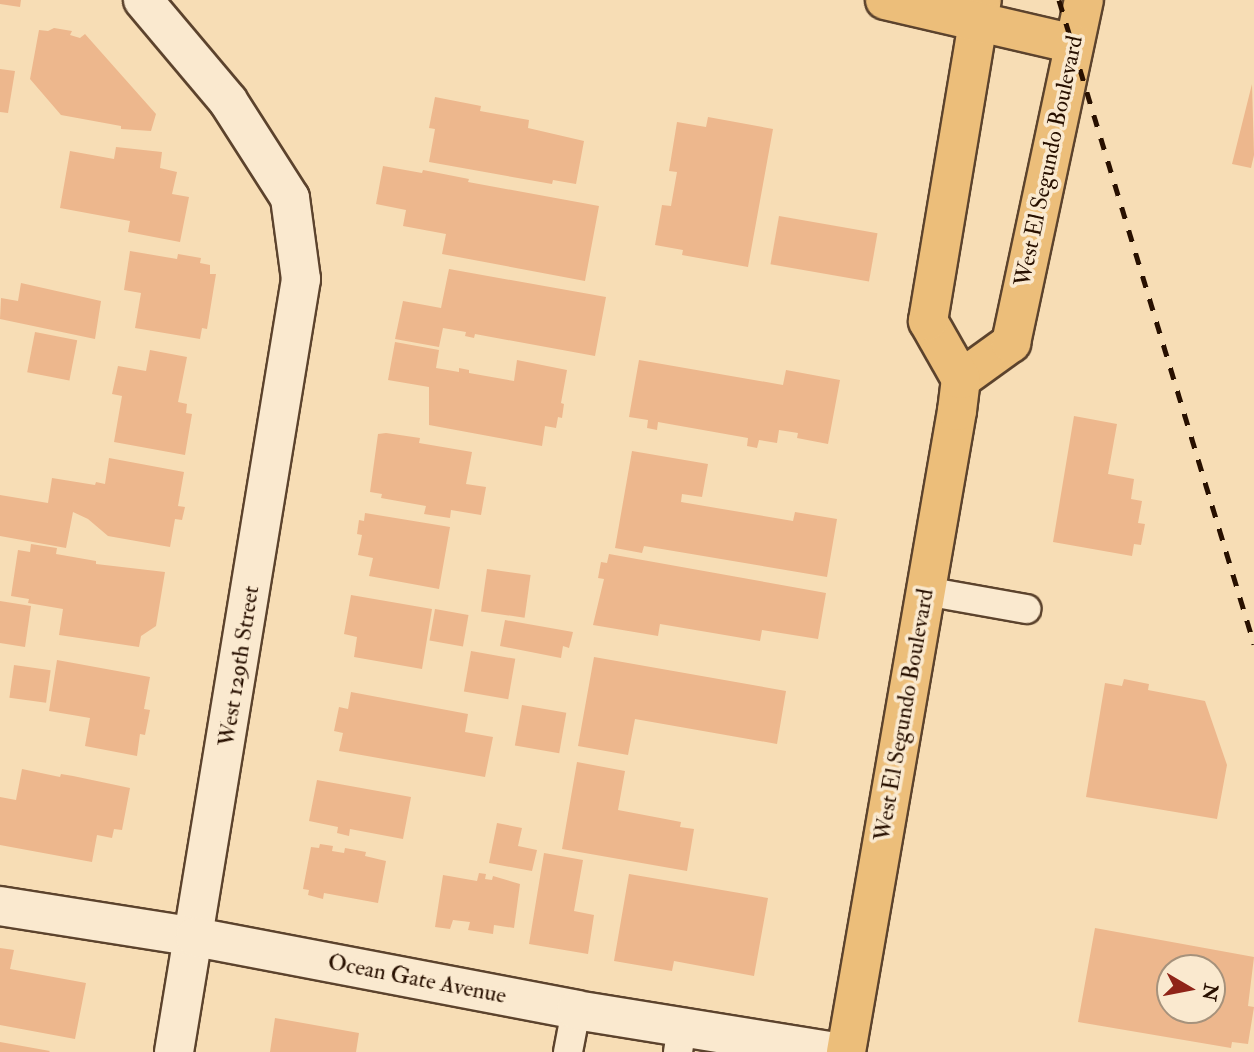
<!DOCTYPE html>
<style>
body{margin:0}
#map{position:relative;width:1254px;height:1052px;overflow:hidden;background:#f7ddb5;font-family:"IM FELL Double Pica",serif}
div>[style]{position:absolute}
[style*='--x']{left:calc(var(--x)*1px);top:calc(var(--y)*1px);width:calc(var(--w)*1px);rotate:calc(var(--a)*1deg)}
.building>*{inset:0;background:#edb78d;transform-origin:0 0}
.roads{filter:drop-shadow(2px 0 #5c432d) drop-shadow(-2px 0 #5c432d) drop-shadow(0 2px #5c432d) drop-shadow(0 -2px #5c432d)}
.lane>*{height:28px;margin:-14px;padding:0 14px;transform-origin:14px;border-radius:14px;background:#fae9cf}
.street>*{height:38px;margin:-19px;padding:0 19px;transform-origin:19px;border-radius:19px;background:#fae9cf}
.primary>*{height:38px;margin:-19px;padding:0 19px;transform-origin:19px;border-radius:19px;background:#ecbe7a}
.highway>*{height:38px;margin:-19px;padding:0 19px;transform-origin:19px;border-radius:19px;background:#ecbe7a}
.rail>*{height:5px;margin-top:-2.5px;transform-origin:0;background:repeating-linear-gradient(90deg,#281000 0 12px,transparent 0 24px)}
span{translate:-50% -50%;white-space:nowrap;text-align:center;line-height:1.15;-webkit-text-stroke:7px #fae9cf;paint-order:stroke}
.street-label{font-size:23px;color:#281000}
.north{position:absolute;left:1156px;top:954px;width:70px;height:70px;box-sizing:border-box;background:#fae9cf;border:2px solid #a6927c;border-radius:50%;rotate:100deg;font-size:19px;font-weight:700;line-height:28px;text-align:center;color:#281000}
.north::after{content:'';display:block;margin:auto;width:24px;height:32px;background:#8f2418;clip-path:polygon(50% 0,100% 100%,50% 72%,0 100%)}
</style>
<div id="map">
<div class="building">
<i style="clip-path:polygon(0 0,21px 0,20px 7px,0 4px)"></i>
<i style="clip-path:polygon(54px 28px,72px 31px,70px 35px,80px 38px,85px 34px,156px 114px,151px 131px,121px 129px,121px 126px,61px 115px,30px 79px,39px 30px,48px 31px)"></i>
<i style="clip-path:polygon(0 69px,15px 71px,8px 113px,0 112px)"></i>
<i style="clip-path:polygon(1252px 84px,1254px 155px,1251px 168px,1232px 164px)"></i>
<i style="clip-path:polygon(435px 97px,481px 106px,480px 111px,529px 120px,528px 128px,584px 141px,576px 184px,553px 180px,552px 184px,429px 162px,435px 129px,429px 128px)"></i>
<i style="clip-path:polygon(708px 117px,773px 129px,748px 267px,682px 255px,683px 250px,655px 245px,662px 205px,671px 206px,677px 172px,669px 171px,677px 122px,706px 127px)"></i>
<i style="clip-path:polygon(116px 147px,162px 152px,160px 168px,177px 172px,172px 194px,189px 197px,180px 242px,128px 232px,130px 221px,60px 208px,70px 151px,114px 159px)"></i>
<i style="clip-path:polygon(383px 166px,422px 173px,423px 170px,469px 179px,468px 182px,599px 206px,585px 281px,442px 254px,446px 234px,403px 226px,406px 210px,376px 204px)"></i>
<i style="left:779px;top:216px;width:100px;height:49px;rotate:10deg"></i>
<i style="clip-path:polygon(130px 251px,177px 259px,178px 254px,201px 258px,200px 263px,210px 265px,210px 274px,216px 274px,207px 329px,202px 328px,200px 339px,135px 328px,141px 293px,124px 290px)"></i>
<i style="clip-path:polygon(449px 269px,606px 297px,595px 356px,475px 334px,474px 338px,465px 336px,466px 332px,443px 328px,439px 347px,395px 339px,403px 301px,441px 308px)"></i>
<i style="clip-path:polygon(21px 283px,101px 301px,95px 339px,0 319px,1px 298px,18px 301px)"></i>
<i style="left:35px;top:332px;width:43px;height:41px;rotate:11deg"></i>
<i style="clip-path:polygon(395px 342px,439px 350px,436px 368px,459px 372px,459px 368px,469px 370px,469px 373px,514px 381px,517px 360px,567px 370px,561px 403px,564px 404px,562px 418px,558px 417px,556px 428px,545px 426px,542px 446px,429px 425px,429px 387px,388px 380px)"></i>
<i style="clip-path:polygon(150px 350px,187px 357px,178px 402px,187px 404px,186px 413px,192px 414px,185px 455px,114px 442px,122px 396px,112px 394px,118px 366px,146px 371px)"></i>
<i style="clip-path:polygon(639px 360px,783px 385px,786px 370px,840px 380px,828px 444px,797px 438px,798px 433px,779px 430px,777px 443px,759px 440px,757px 448px,747px 446px,748px 438px,658px 422px,657px 430px,647px 428px,648px 420px,629px 417px)"></i>
<i style="clip-path:polygon(1074px 416px,1117px 424px,1108px 474px,1134px 479px,1131px 499px,1142px 501px,1138px 523px,1145px 524px,1141px 545px,1134px 544px,1132px 556px,1053px 542px)"></i>
<i style="clip-path:polygon(386px 433px,420px 438px,419px 443px,472px 452px,466px 484px,486px 487px,481px 515px,451px 510px,450px 518px,424px 514px,426px 506px,381px 498px,382px 494px,370px 492px,378px 434px)"></i>
<i style="clip-path:polygon(632px 451px,708px 464px,702px 497px,682px 494px,681px 502px,793px 521px,795px 512px,837px 519px,827px 577px,644px 546px,642px 553px,615px 548px)"></i>
<i style="clip-path:polygon(109px 458px,184px 472px,178px 506px,185px 507px,182px 520px,175px 519px,170px 547px,108px 536px,88px 519px,73px 512px,66px 548px,0 536px,0 495px,48px 503px,52px 478px,95px 485px,96px 482px,105px 484px)"></i>
<i style="clip-path:polygon(365px 513px,450px 527px,439px 589px,369px 576px,373px 558px,358px 555px,362px 535px,357px 534px,359px 520px,364px 521px)"></i>
<i style="clip-path:polygon(31px 544px,57px 548px,56px 554px,96px 561px,96px 564px,165px 572px,156px 626px,141px 636px,139px 647px,59px 635px,63px 609px,28px 603px,29px 599px,11px 596px,18px 550px,30px 552px)"></i>
<i style="clip-path:polygon(609px 554px,826px 593px,818px 639px,762px 630px,760px 641px,660px 624px,658px 636px,593px 625px,604px 579px,598px 578px,601px 562px,607px 563px)"></i>
<i style="left:487px;top:569px;width:44px;height:43px;rotate:8deg"></i>
<i style="clip-path:polygon(351px 595px,432px 609px,422px 669px,354px 657px,357px 637px,344px 634px)"></i>
<i style="clip-path:polygon(0 601px,31px 606px,25px 647px,0 643px)"></i>
<i style="left:435px;top:609px;width:34px;height:32px;rotate:10deg"></i>
<i style="clip-path:polygon(505px 620px,573px 632px,569px 648px,563px 646px,561px 658px,500px 646px)"></i>
<i style="left:471px;top:651px;width:45px;height:41px;rotate:10deg"></i>
<i style="clip-path:polygon(594px 657px,786px 691px,777px 744px,635px 719px,628px 755px,578px 746px)"></i>
<i style="clip-path:polygon(57px 660px,150px 677px,144px 709px,150px 710px,145px 735px,140px 734px,137px 756px,85px 746px,90px 718px,49px 711px)"></i>
<i style="left:14px;top:665px;width:37px;height:33px;rotate:8deg"></i>
<i style="clip-path:polygon(1124px 679px,1149px 684px,1148px 690px,1205px 701px,1227px 765px,1217px 819px,1086px 797px,1105px 683px,1122px 686px)"></i>
<i style="clip-path:polygon(351px 692px,468px 714px,465px 732px,493px 737px,485px 777px,339px 751px,343px 733px,334px 731px,339px 707px,348px 709px)"></i>
<i style="left:522px;top:705px;width:45px;height:41px;rotate:10deg"></i>
<i style="clip-path:polygon(577px 762px,625px 771px,618px 810px,681px 822px,680px 827px,694px 829px,687px 871px,562px 849px)"></i>
<i style="clip-path:polygon(22px 769px,60px 777px,61px 774px,73px 776px,130px 788px,122px 830px,114px 829px,112px 838px,97px 835px,92px 862px,0 845px,0 797px,16px 800px)"></i>
<i style="clip-path:polygon(317px 780px,411px 797px,403px 839px,350px 829px,349px 836px,337px 833px,338px 827px,309px 821px)"></i>
<i style="clip-path:polygon(497px 823px,522px 828px,518px 846px,537px 850px,532px 871px,489px 863px)"></i>
<i style="clip-path:polygon(320px 844px,333px 846px,332px 851px,344px 853px,345px 848px,366px 852px,365px 856px,386px 861px,378px 903px,324px 893px,323px 899px,308px 895px,309px 890px,303px 889px,311px 847px,319px 848px)"></i>
<i style="clip-path:polygon(544px 853px,583px 860px,574px 911px,594px 915px,588px 954px,529px 944px)"></i>
<i style="clip-path:polygon(479px 873px,486px 874px,485px 879px,492px 880px,493px 876px,520px 884px,514px 928px,494px 925px,493px 934px,468px 930px,470px 922px,453px 920px,450px 929px,435px 927px,443px 875px,477px 881px)"></i>
<i style="clip-path:polygon(629px 874px,768px 898px,754px 976px,674px 961px,672px 971px,614px 961px)"></i>
<i style="clip-path:polygon(evenodd,1095px 928px,1254px 957px,1248px 1006px,1254px 1007px,1248px 1044px,1232px 1042px,1231px 1048px,1078px 1022px,1095px 928px,1170px 968px,1212px 968px,1212px 1010px,1170px 1010px,1170px 968px)"></i>
<i style="clip-path:polygon(0 948px,14px 950px,10px 969px,86px 983px,75px 1039px,0 1025px)"></i>
<i style="clip-path:polygon(275px 1018px,359px 1033px,356px 1052px,270px 1052px)"></i>
<i style="clip-path:polygon(0 1042px,50px 1051px,49px 1052px,0 1052px)"></i>
</div>
<div class="roads">
<div class="lane">
<i style="--x:925;--y:591;--w:103;--a:10.1"></i>
<i style="--x:568;--y:1052;--w:43;--a:-79.2"></i>
<i style="--x:678;--y:1052;--w:25;--a:-81"></i>
</div>
<div class="street">
<i style="--x:143;--y:0;--w:132;--a:49.9"></i>
<i style="--x:228;--y:101;--w:115;--a:57.4"></i>
<i style="--x:290;--y:198;--w:82;--a:82.3"></i>
<i style="--x:301;--y:279;--w:783;--a:99.33"></i>
<i style="--x:0;--y:906;--w:197;--a:9"></i>
<i style="--x:195;--y:937;--w:388;--a:10.8"></i>
<i style="--x:576;--y:1010;--w:261;--a:9.2"></i>
</div>
<div class="primary">
<i style="--x:961;--y:379;--w:62;--a:-35.8"></i>
<i style="--x:1011;--y:343;--w:351;--a:-78"></i>
<i style="--x:846;--y:1052;--w:651;--a:-80.18"></i>
<i style="--x:957;--y:411;--w:32;--a:-83"></i>
<i style="--x:961;--y:379;--w:67;--a:-119.6"></i>
<i style="--x:928;--y:321;--w:326;--a:-80.5"></i>
</div>
<div class="highway">
<i style="--x:885;--y:0;--w:194;--a:13.1"></i>
</div>
</div>
<div class="rail">
<i style="--x:1059;--y:0;--w:673;--a:73.15"></i>
</div>
<div class="street-label">
<span style="left:1049px;top:161px;rotate:-78deg">West El Segundo Boulevard</span>
<span style="left:239px;top:666px;rotate:-81deg">West 129th Street</span>
<span style="left:904px;top:715px;rotate:-80deg">West El Segundo Boulevard</span>
<span style="left:417px;top:979px;rotate:11deg">Ocean Gate Avenue</span>
</div>
<div class="north">N</div>
</div>
